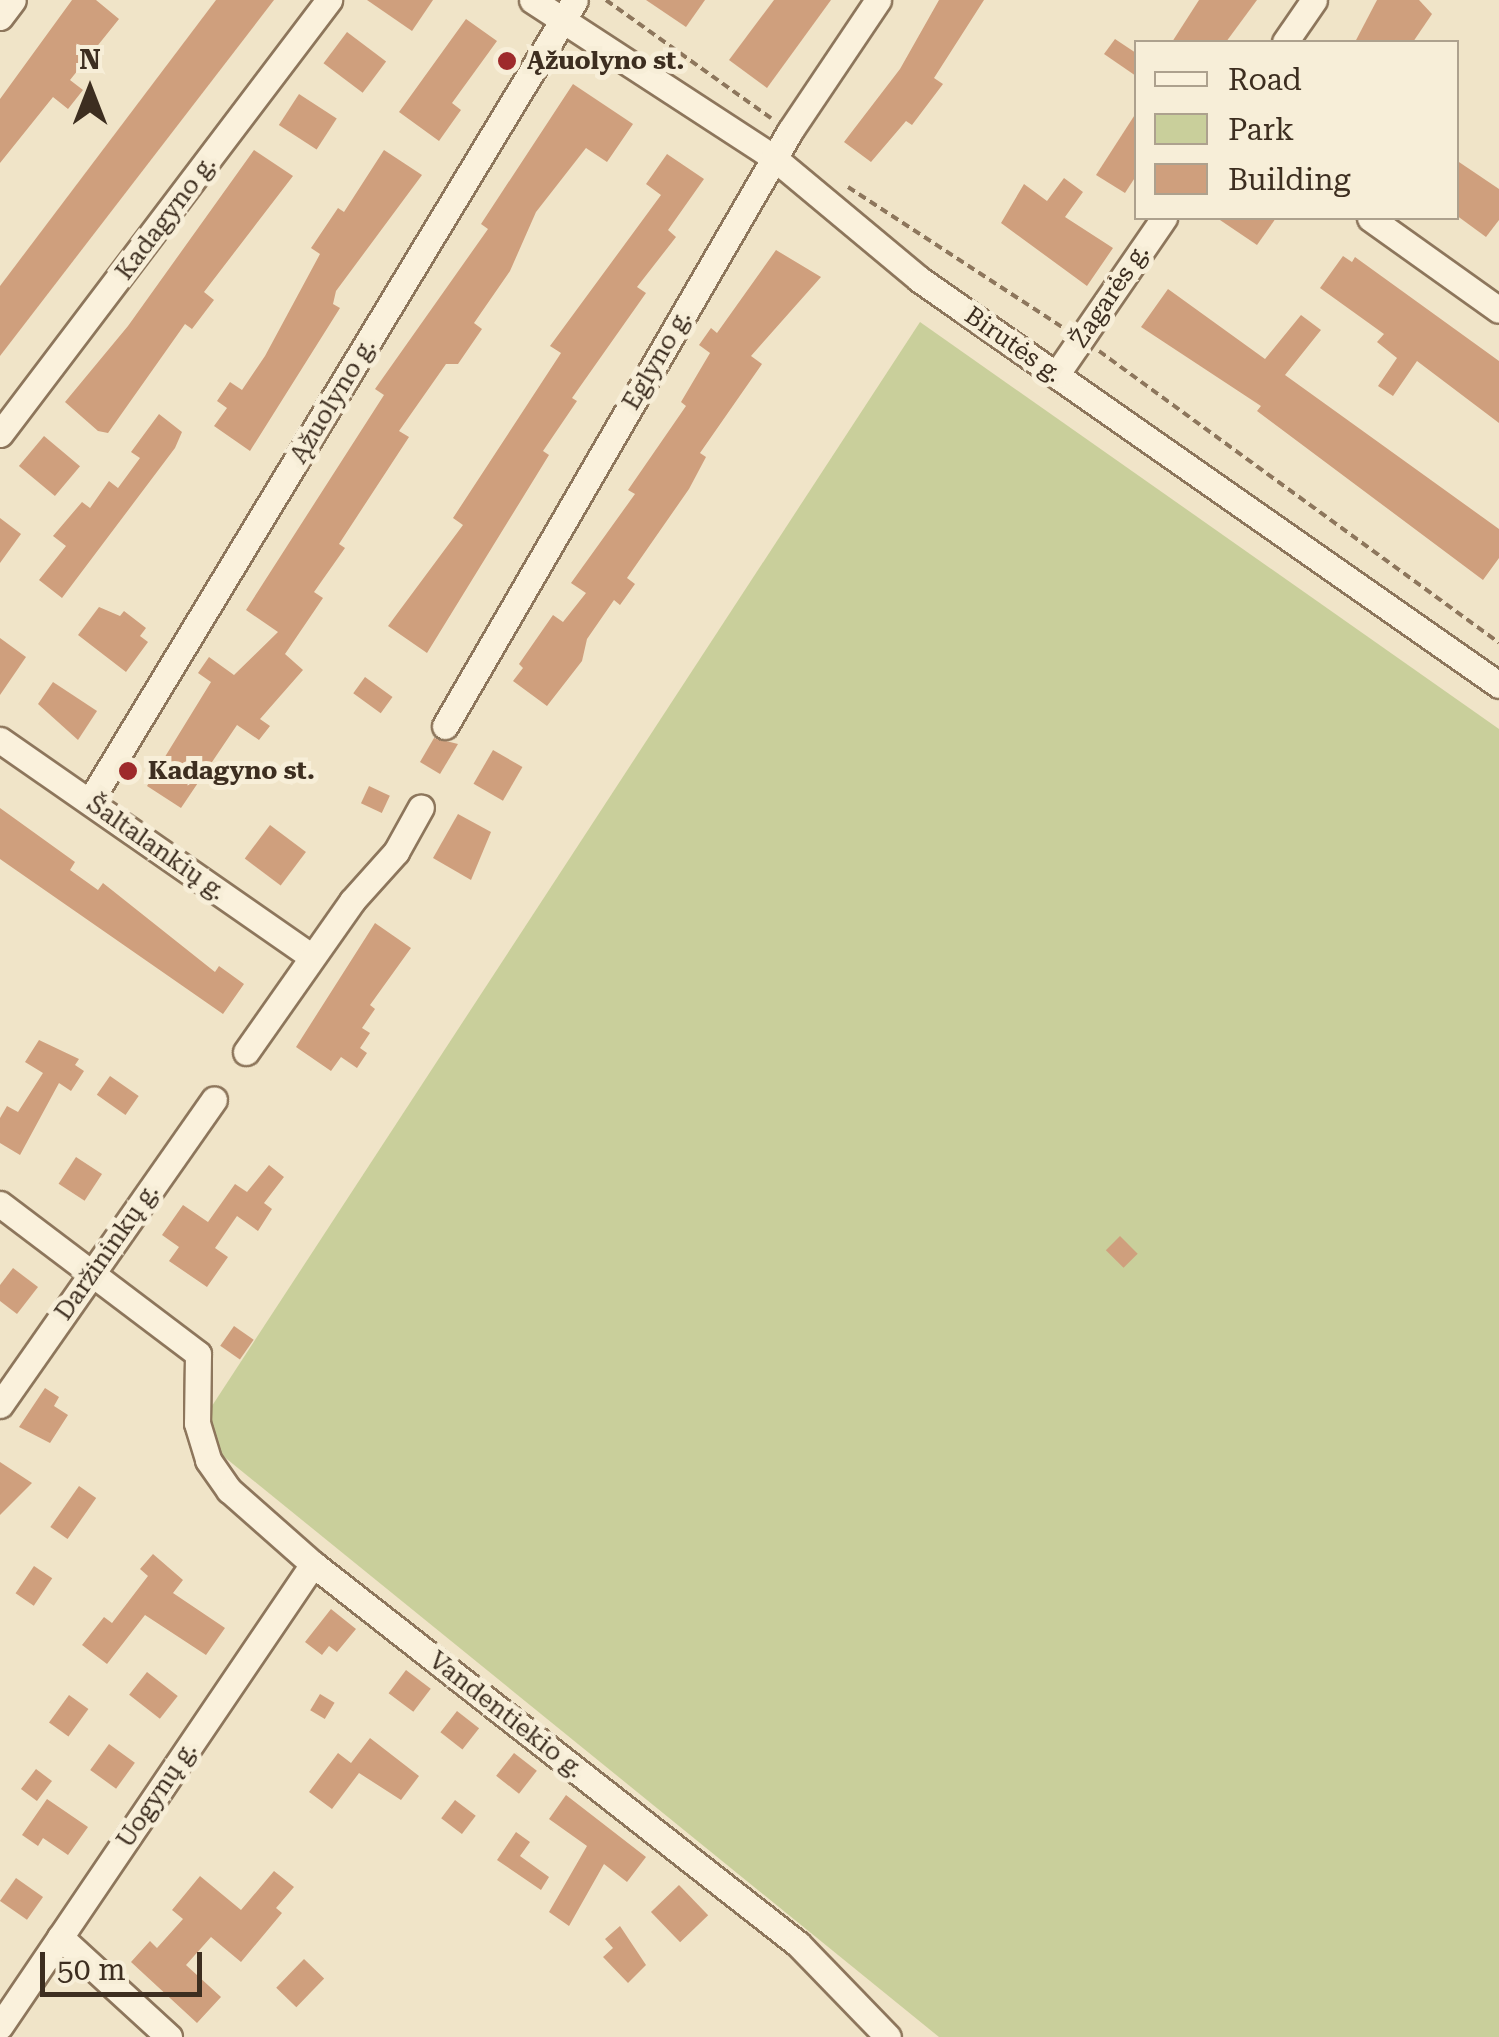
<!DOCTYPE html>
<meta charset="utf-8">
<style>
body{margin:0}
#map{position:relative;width:1499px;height:2037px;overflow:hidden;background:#f0e4c8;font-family:"Roboto Serif",serif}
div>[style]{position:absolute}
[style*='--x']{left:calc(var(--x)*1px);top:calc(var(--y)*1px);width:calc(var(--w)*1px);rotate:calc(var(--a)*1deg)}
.green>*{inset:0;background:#c9cf9b}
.building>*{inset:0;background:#cf9f7d;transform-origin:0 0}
.path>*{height:4px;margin-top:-2px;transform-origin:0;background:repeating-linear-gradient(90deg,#8d765c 0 8px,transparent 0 13px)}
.roads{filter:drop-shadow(2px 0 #8d765c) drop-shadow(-2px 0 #8d765c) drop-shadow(0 2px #8d765c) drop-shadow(0 -2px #8d765c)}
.minor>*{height:25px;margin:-12.5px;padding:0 12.5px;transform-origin:12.5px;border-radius:12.5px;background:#faf1dc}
.dots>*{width:28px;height:28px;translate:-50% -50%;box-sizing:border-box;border:5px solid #f7eed8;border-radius:50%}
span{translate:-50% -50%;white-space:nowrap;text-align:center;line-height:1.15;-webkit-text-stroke:10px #f7eed8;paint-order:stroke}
.poi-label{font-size:25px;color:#3d2e20;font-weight:700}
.left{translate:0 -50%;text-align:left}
.street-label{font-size:25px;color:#3d2e20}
.legend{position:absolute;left:1134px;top:40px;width:325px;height:180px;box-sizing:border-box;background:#f7eed8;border:2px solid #ada18e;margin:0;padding:12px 18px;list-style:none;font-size:30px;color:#3d2e20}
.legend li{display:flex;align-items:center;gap:20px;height:50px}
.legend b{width:50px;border:2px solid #ada18e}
.north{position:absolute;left:40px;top:40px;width:100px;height:100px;-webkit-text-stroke:8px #f7eed8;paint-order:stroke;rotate:0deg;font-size:28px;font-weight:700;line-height:40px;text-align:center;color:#3d2e20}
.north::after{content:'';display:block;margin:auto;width:35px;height:45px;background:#3d2e20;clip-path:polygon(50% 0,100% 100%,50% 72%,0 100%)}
.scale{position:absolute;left:40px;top:1952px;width:162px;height:45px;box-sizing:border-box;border:5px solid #3d2e20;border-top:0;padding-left:12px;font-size:30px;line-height:35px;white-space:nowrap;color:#3d2e20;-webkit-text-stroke:8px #f7eed8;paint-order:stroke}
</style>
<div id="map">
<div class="green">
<i style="clip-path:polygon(920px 322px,1499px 729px,1499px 2037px,939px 2037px,217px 1451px,208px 1412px)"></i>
</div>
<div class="building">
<i style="clip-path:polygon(72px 0,96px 0,119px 19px,70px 80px,83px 90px,68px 109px,53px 97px,0 163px,0 99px)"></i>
<i style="clip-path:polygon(216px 0,274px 0,0 356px,0 286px)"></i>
<i style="clip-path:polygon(367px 0,433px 0,412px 31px)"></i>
<i style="clip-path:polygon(646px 0,705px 0,686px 27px)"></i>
<i style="clip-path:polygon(774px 0,831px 0,767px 88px,729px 60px)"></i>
<i style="clip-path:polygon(939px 0,984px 0,934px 78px,943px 84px,912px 125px,906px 121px,871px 162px,844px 142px,900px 69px)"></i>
<i style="clip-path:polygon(1199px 0,1257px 0,1226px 42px,1172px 42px)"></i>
<i style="clip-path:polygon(1377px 0,1419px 0,1432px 14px,1413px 42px,1355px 42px)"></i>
<i style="clip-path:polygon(466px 19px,497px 41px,452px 103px,461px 110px,439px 141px,399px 112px)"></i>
<i style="left:347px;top:32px;width:49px;height:39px;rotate:37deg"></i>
<i style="clip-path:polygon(1115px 39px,1136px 53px,1136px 76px,1104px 54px)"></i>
<i style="clip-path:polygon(573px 84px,633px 124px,607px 162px,586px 148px,536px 212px,510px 271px,474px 323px,482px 329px,458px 364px,446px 364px,399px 431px,409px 437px,339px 544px,345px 548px,314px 592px,323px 598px,285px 654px,303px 670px,260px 719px,270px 726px,259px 740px,237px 725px,181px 808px,147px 786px,211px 682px,198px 673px,209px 657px,234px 675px,278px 632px,246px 610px,384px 395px,375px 389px,488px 229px,481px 224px)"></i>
<i style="left:299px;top:94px;width:45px;height:37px;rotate:33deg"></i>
<i style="clip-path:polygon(1136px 113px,1136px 176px,1125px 193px,1096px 175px)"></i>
<i style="clip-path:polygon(254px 150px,293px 176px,204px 292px,214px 300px,192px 329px,185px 324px,108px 433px,98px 431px,65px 402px,128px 326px)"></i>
<i style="clip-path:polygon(384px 150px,422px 175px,336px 291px,333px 304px,340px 308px,250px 451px,214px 426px,227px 408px,217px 401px,230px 382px,242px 390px,265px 356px,320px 254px,311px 248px,338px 208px,344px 212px)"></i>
<i style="clip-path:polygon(667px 154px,704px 179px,668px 230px,676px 237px,637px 287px,646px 293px,572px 398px,577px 401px,543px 451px,549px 455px,427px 653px,388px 626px,463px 525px,453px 518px,561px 353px,550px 346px,661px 195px,646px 184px)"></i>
<i style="clip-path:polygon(1456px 160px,1499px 189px,1499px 220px,1486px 237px,1456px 215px)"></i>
<i style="clip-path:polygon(1064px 178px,1083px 192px,1065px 217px,1113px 248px,1087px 286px,1001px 223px,1024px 184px,1047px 201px)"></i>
<i style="clip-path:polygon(1217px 218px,1276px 218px,1257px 245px)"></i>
<i style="clip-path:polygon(776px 250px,821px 277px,751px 356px,762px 364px,700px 453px,706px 457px,689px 489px,627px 578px,635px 584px,620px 605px,614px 600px,587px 639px,582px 661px,547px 706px,513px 681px,523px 668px,519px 664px,553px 615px,563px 622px,586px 593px,571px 583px,635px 494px,628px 490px,686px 406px,681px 402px,710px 353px,699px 345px,711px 328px,717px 333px)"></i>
<i style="clip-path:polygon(1343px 256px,1352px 262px,1355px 257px,1499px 361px,1499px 423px,1417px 361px,1393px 396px,1378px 386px,1397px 358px,1377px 342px,1384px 334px,1320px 288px)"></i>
<i style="clip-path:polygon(1168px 289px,1265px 359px,1301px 315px,1321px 330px,1285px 375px,1499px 529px,1499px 558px,1483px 580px,1257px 411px,1261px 406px,1141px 327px)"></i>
<i style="clip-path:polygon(159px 414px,182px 432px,175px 448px,62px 598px,39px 580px,66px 546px,53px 536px,82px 502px,90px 508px,109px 481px,118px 488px,140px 458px,131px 452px)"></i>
<i style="left:44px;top:436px;width:47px;height:39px;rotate:40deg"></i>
<i style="clip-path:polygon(0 518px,21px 534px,0 563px)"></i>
<i style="clip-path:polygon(99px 607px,120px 616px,124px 611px,146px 628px,140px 636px,148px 642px,126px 672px,78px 635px)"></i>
<i style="clip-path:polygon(0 638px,26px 657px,0 695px)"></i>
<i style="left:365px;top:677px;width:34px;height:20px;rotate:36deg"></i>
<i style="clip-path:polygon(53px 682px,97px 711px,78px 740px,38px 704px)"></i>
<i style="clip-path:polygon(434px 738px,458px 744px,440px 774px,420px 762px)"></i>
<i style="left:493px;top:750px;width:34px;height:39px;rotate:30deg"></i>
<i style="left:369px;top:786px;width:23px;height:19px;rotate:25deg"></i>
<i style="clip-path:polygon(0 808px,75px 862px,70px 870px,98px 890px,103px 883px,215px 972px,219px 966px,244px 984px,223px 1014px,0 859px)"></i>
<i style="clip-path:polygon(458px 814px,491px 832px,471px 880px,433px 858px)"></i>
<i style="left:270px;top:825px;width:45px;height:42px;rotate:37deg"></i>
<i style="clip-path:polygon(375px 923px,411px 948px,370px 1005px,375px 1009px,362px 1028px,370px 1033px,360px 1048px,367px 1053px,357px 1068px,341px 1057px,331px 1071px,296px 1047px)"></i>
<i style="clip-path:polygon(39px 1040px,79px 1059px,75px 1065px,84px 1071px,71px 1091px,59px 1083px,20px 1155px,0 1143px,0 1118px,7px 1106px,18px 1112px,43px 1073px,25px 1062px)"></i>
<i style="left:110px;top:1076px;width:35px;height:23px;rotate:35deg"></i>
<i style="left:76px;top:1157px;width:31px;height:32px;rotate:33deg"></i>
<i style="clip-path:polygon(269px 1165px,284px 1177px,264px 1203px,272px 1209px,258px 1231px,237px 1216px,215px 1248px,228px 1257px,207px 1287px,169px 1261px,179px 1247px,162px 1235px,183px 1205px,208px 1222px,235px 1184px,247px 1192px)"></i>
<i style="left:1120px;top:1236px;width:25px;height:20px;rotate:45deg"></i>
<i style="clip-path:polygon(13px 1268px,38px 1287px,17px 1314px,0 1301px,0 1285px)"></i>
<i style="left:234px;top:1326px;width:24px;height:24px;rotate:35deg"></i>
<i style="clip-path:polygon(45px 1388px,59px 1397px,54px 1406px,68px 1415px,50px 1443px,19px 1427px)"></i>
<i style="clip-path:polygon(0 1462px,32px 1483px,0 1515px)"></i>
<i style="left:79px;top:1486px;width:21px;height:50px;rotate:35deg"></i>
<i style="clip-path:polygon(153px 1554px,183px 1580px,173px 1593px,225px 1628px,206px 1655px,145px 1615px,107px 1664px,82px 1645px,104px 1617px,112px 1623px,148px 1576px,140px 1569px)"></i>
<i style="left:34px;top:1566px;width:22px;height:33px;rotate:34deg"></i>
<i style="clip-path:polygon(331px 1609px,356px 1629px,337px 1652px,329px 1646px,322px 1655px,305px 1642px)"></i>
<i style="left:406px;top:1670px;width:31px;height:29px;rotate:37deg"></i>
<i style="left:147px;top:1672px;width:39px;height:29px;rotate:38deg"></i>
<i style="left:320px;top:1694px;width:17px;height:19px;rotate:31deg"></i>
<i style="left:69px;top:1695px;width:24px;height:34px;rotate:36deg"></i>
<i style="left:457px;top:1711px;width:28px;height:27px;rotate:38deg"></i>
<i style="clip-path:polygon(370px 1738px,419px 1776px,401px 1800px,359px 1773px,332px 1809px,309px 1792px,338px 1753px,351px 1763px)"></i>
<i style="left:109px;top:1744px;width:32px;height:32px;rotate:36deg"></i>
<i style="left:514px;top:1753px;width:29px;height:29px;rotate:38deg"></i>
<i style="left:36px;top:1769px;width:20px;height:25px;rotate:37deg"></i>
<i style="clip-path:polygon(566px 1795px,646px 1857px,627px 1882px,604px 1864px,569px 1926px,549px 1912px,587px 1846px,549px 1819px)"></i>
<i style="clip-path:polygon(47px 1799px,88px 1827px,68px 1855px,43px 1838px,38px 1846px,22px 1835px)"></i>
<i style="left:455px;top:1800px;width:26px;height:23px;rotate:37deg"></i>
<i style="clip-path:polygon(516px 1832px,530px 1842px,520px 1856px,549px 1877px,541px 1890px,497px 1860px)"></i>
<i style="clip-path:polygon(274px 1871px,294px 1887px,276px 1908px,282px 1913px,241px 1962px,211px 1937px,186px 1965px,221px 1997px,197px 2023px,131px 1962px,150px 1941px,157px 1948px,183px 1919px,172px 1910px,200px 1876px,241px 1910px)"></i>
<i style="left:16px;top:1878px;width:33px;height:28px;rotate:35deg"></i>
<i style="left:679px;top:1885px;width:42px;height:39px;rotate:46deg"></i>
<i style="clip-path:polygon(620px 1926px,646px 1965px,628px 1983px,603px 1957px,613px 1948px,605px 1939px)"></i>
<i style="left:304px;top:1959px;width:28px;height:40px;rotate:44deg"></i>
</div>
<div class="path">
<i style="--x:606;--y:0;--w:203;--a:35.6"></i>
<i style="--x:848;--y:187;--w:256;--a:33.2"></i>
<i style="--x:1099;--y:351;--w:495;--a:36.1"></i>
</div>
<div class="roads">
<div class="minor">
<i style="--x:532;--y:0;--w:289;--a:33.1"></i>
<i style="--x:774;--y:158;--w:189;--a:39.8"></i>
<i style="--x:919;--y:279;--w:708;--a:34.99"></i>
<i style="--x:0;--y:17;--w:21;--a:-53"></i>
<i style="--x:1285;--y:42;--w:51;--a:-55.4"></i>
<i style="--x:1370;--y:218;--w:158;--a:35.5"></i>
<i style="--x:1056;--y:375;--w:191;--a:-55.5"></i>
<i style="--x:0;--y:434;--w:545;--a:-52.84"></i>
<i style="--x:445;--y:726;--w:688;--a:-59.89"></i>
<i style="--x:790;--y:131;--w:158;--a:-56.1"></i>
<i style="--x:0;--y:740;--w:379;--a:34.8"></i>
<i style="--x:90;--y:801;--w:936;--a:-58.81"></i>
<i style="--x:246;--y:1052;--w:184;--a:-54.9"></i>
<i style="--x:352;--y:901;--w:66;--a:-48.1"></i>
<i style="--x:396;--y:852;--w:51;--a:-60.9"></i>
<i style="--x:0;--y:1204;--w:248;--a:37.1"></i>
<i style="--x:198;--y:1354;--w:69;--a:90.8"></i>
<i style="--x:197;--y:1423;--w:39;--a:73"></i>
<i style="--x:208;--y:1460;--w:37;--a:55"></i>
<i style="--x:229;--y:1490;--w:112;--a:41.4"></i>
<i style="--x:313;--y:1564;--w:616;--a:38.08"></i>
<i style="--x:798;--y:1944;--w:129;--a:45.9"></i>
<i style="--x:0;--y:1405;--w:373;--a:-55"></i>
<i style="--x:60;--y:1937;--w:148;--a:42.5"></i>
<i style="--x:0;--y:2026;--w:558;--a:-55.88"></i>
</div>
</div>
<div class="dots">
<i style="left:507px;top:61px;background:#9e2a2b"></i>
<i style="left:128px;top:771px;background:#9e2a2b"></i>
</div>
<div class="poi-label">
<span class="left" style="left:527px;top:61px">Ąžuolyno st.</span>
<span class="left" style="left:148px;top:771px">Kadagyno st.</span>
</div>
<div class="street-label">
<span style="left:166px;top:218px;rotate:-53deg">Kadagyno g.</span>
<span style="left:1110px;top:296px;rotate:-56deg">Žagarės g.</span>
<span style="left:1013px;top:345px;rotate:35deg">Birutės g.</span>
<span style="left:657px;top:360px;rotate:-60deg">Eglyno g.</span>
<span style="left:333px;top:401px;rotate:-59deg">Ąžuolyno g.</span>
<span style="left:156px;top:848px;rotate:35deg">Šaltalankių g.</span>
<span style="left:107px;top:1252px;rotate:-55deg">Daržininkų g.</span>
<span style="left:506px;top:1715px;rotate:38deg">Vandentiekio g.</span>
<span style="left:157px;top:1795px;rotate:-56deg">Uogynų g.</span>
</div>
<ul class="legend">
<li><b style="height:12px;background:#faf1dc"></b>Road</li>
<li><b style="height:28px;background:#c9cf9b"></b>Park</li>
<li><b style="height:28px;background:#cf9f7d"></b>Building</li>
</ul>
<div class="north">N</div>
<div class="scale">50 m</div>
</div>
